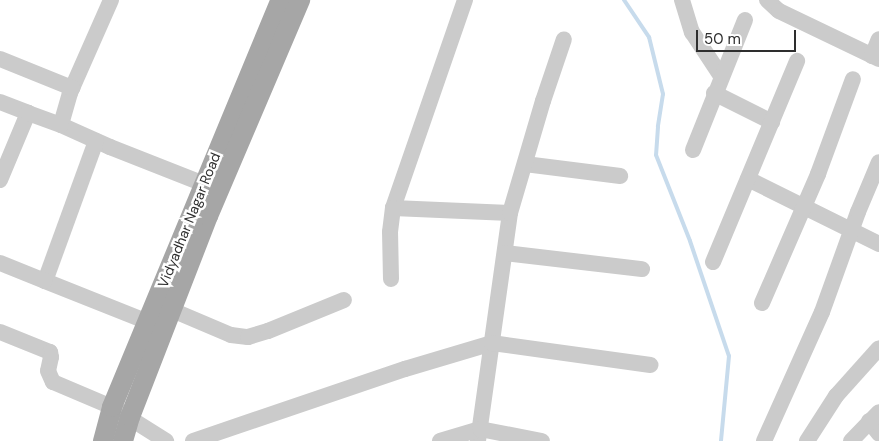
<!DOCTYPE html>
<style>
body{margin:0}
#map{position:relative;width:879px;height:441px;overflow:hidden;background:#fff;font-family:"DM Sans",sans-serif}
div>[style]{position:absolute}
[style*='--x']{left:calc(var(--x)*1px);top:calc(var(--y)*1px);width:calc(var(--w)*1px);rotate:calc(var(--a)*1deg)}
.stream>*{height:4px;margin:-2px;padding:0 2px;transform-origin:2px;border-radius:2px;background:#c7dbec}
.minor>*{height:16px;margin:-8px;padding:0 8px;transform-origin:8px;border-radius:8px;background:#cbcbcb}
.major>*{height:20px;margin:-10px;padding:0 10px;transform-origin:10px;border-radius:10px;background:#a6a6a6}
span{translate:-50% -50%;white-space:nowrap;text-align:center;line-height:1.15;-webkit-text-stroke:5px #fff;paint-order:stroke}
.street-label{font-size:14px;color:#2e2e2e}
.scale{position:absolute;left:696px;top:30px;width:100px;height:22px;box-sizing:border-box;border:2px solid #2e2e2e;border-top:0;padding-left:6px;font-size:15px;line-height:18px;white-space:nowrap;color:#2e2e2e;-webkit-text-stroke:4px #fff;paint-order:stroke}
</style>
<div id="map">
<div class="stream">
<i style="--x:624;--y:0;--w:45;--a:56"></i>
<i style="--x:649;--y:37;--w:59;--a:76.2"></i>
<i style="--x:663;--y:94;--w:33;--a:99"></i>
<i style="--x:658;--y:127;--w:28;--a:94"></i>
<i style="--x:656;--y:155;--w:92;--a:68.4"></i>
<i style="--x:690;--y:241;--w:121;--a:71.3"></i>
<i style="--x:729;--y:356;--w:85;--a:95.4"></i>
</div>
<div class="minor">
<i style="--x:111;--y:0;--w:102;--a:113.8"></i>
<i style="--x:70;--y:93;--w:33;--a:106"></i>
<i style="--x:61;--y:125;--w:54;--a:24.2"></i>
<i style="--x:110;--y:147;--w:101;--a:21.5"></i>
<i style="--x:465;--y:0;--w:220;--a:109.1"></i>
<i style="--x:393;--y:208;--w:117;--a:2.4"></i>
<i style="--x:510;--y:213;--w:230;--a:98"></i>
<i style="--x:682;--y:0;--w:34;--a:73"></i>
<i style="--x:692;--y:32;--w:53;--a:56.6"></i>
<i style="--x:767;--y:0;--w:16;--a:43"></i>
<i style="--x:779;--y:11;--w:111;--a:25.6"></i>
<i style="--x:872;--y:56;--w:18;--a:-68"></i>
<i style="--x:0;--y:59;--w:78;--a:21.9"></i>
<i style="--x:714;--y:93;--w:65;--a:26.6"></i>
<i style="--x:0;--y:102;--w:30;--a:21"></i>
<i style="--x:96;--y:141;--w:149;--a:110"></i>
<i style="--x:45;--y:281;--w:122;--a:21.7"></i>
<i style="--x:693;--y:150;--w:140;--a:-68.2"></i>
<i style="--x:525;--y:164;--w:96;--a:7.2"></i>
<i style="--x:748;--y:179;--w:146;--a:26.4"></i>
<i style="--x:0;--y:180;--w:73;--a:-67.3"></i>
<i style="--x:28;--y:113;--w:35;--a:20"></i>
<i style="--x:510;--y:213;--w:117;--a:-73.6"></i>
<i style="--x:543;--y:101;--w:65;--a:-71.3"></i>
<i style="--x:505;--y:253;--w:138;--a:6.7"></i>
<i style="--x:713;--y:262;--w:218;--a:-67.3"></i>
<i style="--x:0;--y:263;--w:48;--a:21.8"></i>
<i style="--x:391;--y:279;--w:47;--a:-91.2"></i>
<i style="--x:390;--y:232;--w:24;--a:-83"></i>
<i style="--x:762;--y:303;--w:141;--a:-66.5"></i>
<i style="--x:818;--y:174;--w:101;--a:-69.8"></i>
<i style="--x:172;--y:310;--w:64;--a:23"></i>
<i style="--x:231;--y:335;--w:17;--a:7"></i>
<i style="--x:248;--y:337;--w:21;--a:-17"></i>
<i style="--x:268;--y:331;--w:82;--a:-22.2"></i>
<i style="--x:0;--y:332;--w:54;--a:21.8"></i>
<i style="--x:50;--y:352;--w:5;--a:79"></i>
<i style="--x:51;--y:357;--w:14;--a:102"></i>
<i style="--x:48;--y:371;--w:12;--a:66"></i>
<i style="--x:53;--y:382;--w:64;--a:23"></i>
<i style="--x:112;--y:407;--w:64;--a:32.2"></i>
<i style="--x:869;--y:421;--w:16;--a:52"></i>
<i style="--x:193;--y:441;--w:224;--a:-18.8"></i>
<i style="--x:405;--y:369;--w:91;--a:-16.6"></i>
<i style="--x:492;--y:343;--w:160;--a:7.9"></i>
<i style="--x:440;--y:441;--w:42;--a:-16.7"></i>
<i style="--x:480;--y:429;--w:63;--a:11"></i>
<i style="--x:764;--y:441;--w:141;--a:-65.8"></i>
<i style="--x:822;--y:312;--w:106;--a:-70.2"></i>
<i style="--x:858;--y:212;--w:54;--a:-67.2"></i>
<i style="--x:807;--y:441;--w:54;--a:-57.2"></i>
<i style="--x:836;--y:396;--w:64;--a:-48.1"></i>
<i style="--x:851;--y:441;--w:40;--a:-46"></i>
</div>
<div class="major">
<i style="--x:103;--y:441;--w:35;--a:-75"></i>
<i style="--x:112;--y:407;--w:441;--a:-67.5"></i>
<i style="--x:123;--y:441;--w:25;--a:-74"></i>
<i style="--x:130;--y:417;--w:216;--a:-68.8"></i>
<i style="--x:208;--y:216;--w:235;--a:-66.9"></i>
</div>
<div class="street-label">
<span style="left:189px;top:220px;rotate:-68deg">Vidyadhar Nagar Road</span>
</div>
<div class="scale">50 m</div>
</div>
